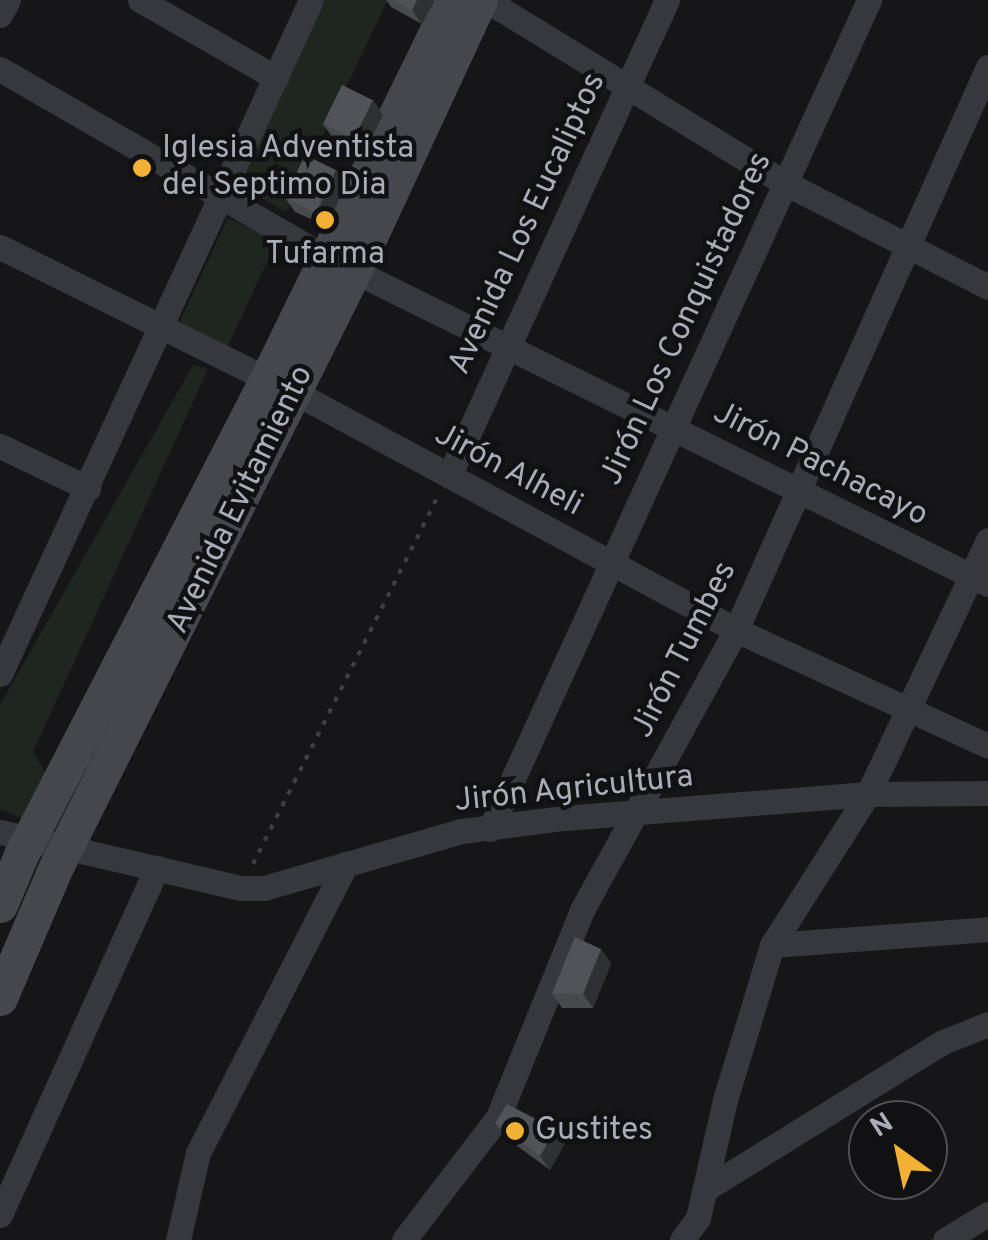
<!DOCTYPE html>
<meta charset="utf-8">
<style>
body{margin:0}
#map{position:relative;width:988px;height:1240px;overflow:hidden;background:#161618;font-family:Overpass,sans-serif}
div>[style]{position:absolute}
[style*='--x']{left:calc(var(--x)*1px);top:calc(var(--y)*1px);width:calc(var(--w)*1px);rotate:calc(var(--a)*1deg)}
.green>*{inset:0;background:#1e261f;transform-origin:0 0}
.path>*{height:4px;margin-top:-2px;transform-origin:0;background:repeating-linear-gradient(90deg,#3d3f44 0 5px,transparent 0 13px)}
.street>*{height:25px;margin:-12.5px;padding:0 12.5px;transform-origin:12.5px;border-radius:12.5px;background:#37383d}
.secondary>*{height:35px;margin:-17.5px;padding:0 17.5px;transform-origin:17.5px;border-radius:17.5px;background:#45474d}
.wall>*{inset:0;background:#47494d}
.shaded-wall>*{inset:0;background:#2f3033}
.building>*{inset:0;background:#525359;transform-origin:0 0}
.dots>*{width:28px;height:28px;translate:-50% -50%;box-sizing:border-box;border:5px solid #111113;border-radius:50%}
span{translate:-50% -50%;white-space:nowrap;text-align:center;line-height:1.15;-webkit-text-stroke:9px #111113;paint-order:stroke}
.poi-label{font-size:32px;color:#a8adb8}
.left{translate:0 -50%;text-align:left}
.street-label{font-size:32px;color:#a8adb8}
.north{position:absolute;left:848px;top:1100px;width:100px;height:100px;box-sizing:border-box;background:#111113;border:2px solid #4d4f55;border-radius:50%;rotate:327deg;font-size:28px;font-weight:700;line-height:40px;text-align:center;color:#a8adb8}
.north::after{content:'';display:block;margin:auto;width:35px;height:45px;background:#f2b134;clip-path:polygon(50% 0,100% 100%,50% 72%,0 100%)}
</style>
<div id="map">
<div class="green">
<i style="clip-path:polygon(318px 0,388px 0,286px 212px,237px 184px)"></i>
<i style="left:228px;top:218px;width:54px;height:117px;rotate:25deg"></i>
<i style="clip-path:polygon(193px 365px,208px 369px,33px 752px,52px 784px,34px 824px,0 809px,0 705px)"></i>
</div>
<div class="path">
<i style="--x:253;--y:864;--w:410;--a:-63.3"></i>
</div>
<div class="street">
<i style="--x:140;--y:0;--w:157;--a:29.8"></i>
<i style="--x:486;--y:0;--w:351;--a:31.5"></i>
<i style="--x:785;--y:183;--w:228;--a:27.1"></i>
<i style="--x:0;--y:15;--w:17;--a:-62"></i>
<i style="--x:0;--y:69;--w:374;--a:30"></i>
<i style="--x:0;--y:247;--w:328;--a:26.3"></i>
<i style="--x:294;--y:392;--w:502;--a:28.3"></i>
<i style="--x:736;--y:630;--w:277;--a:24.7"></i>
<i style="--x:354;--y:271;--w:707;--a:26.28"></i>
<i style="--x:0;--y:446;--w:98;--a:25.5"></i>
<i style="--x:449;--y:476;--w:524;--a:-65.39"></i>
<i style="--x:0;--y:674;--w:742;--a:-65.23"></i>
<i style="--x:490;--y:829;--w:912;--a:-65.43"></i>
<i style="--x:0;--y:832;--w:247;--a:13.1"></i>
<i style="--x:241;--y:888;--w:23;--a:0"></i>
<i style="--x:264;--y:888;--w:206;--a:-16.1"></i>
<i style="--x:462;--y:831;--w:103;--a:-7.3"></i>
<i style="--x:564;--y:818;--w:305;--a:-4.5"></i>
<i style="--x:868;--y:794;--w:120;--a:-0.5"></i>
<i style="--x:772;--y:945;--w:217;--a:-4.2"></i>
<i style="--x:704;--y:1190;--w:281;--a:-31.8"></i>
<i style="--x:943;--y:1042;--w:48;--a:-21.8"></i>
<i style="--x:0;--y:1215;--w:381;--a:-65.7"></i>
<i style="--x:178;--y:1240;--w:89;--a:-77.1"></i>
<i style="--x:198;--y:1153;--w:325;--a:-62.9"></i>
<i style="--x:404;--y:1240;--w:155;--a:-52.6"></i>
<i style="--x:498;--y:1117;--w:223;--a:-67.9"></i>
<i style="--x:582;--y:910;--w:320;--a:-61.2"></i>
<i style="--x:736;--y:630;--w:617;--a:-65.89"></i>
<i style="--x:682;--y:1240;--w:27;--a:-54"></i>
<i style="--x:698;--y:1218;--w:121;--a:-77.1"></i>
<i style="--x:725;--y:1100;--w:162;--a:-73.1"></i>
<i style="--x:772;--y:945;--w:179;--a:-57.6"></i>
<i style="--x:868;--y:794;--w:281;--a:-64.7"></i>
<i style="--x:945;--y:1240;--w:50;--a:-31.2"></i>
</div>
<div class="secondary">
<i style="--x:0;--y:905;--w:54;--a:-67.2"></i>
<i style="--x:21;--y:855;--w:536;--a:-62.67"></i>
<i style="--x:267;--y:379;--w:422;--a:-64"></i>
<i style="--x:0;--y:998;--w:142;--a:-66.9"></i>
<i style="--x:56;--y:867;--w:666;--a:-63.43"></i>
<i style="--x:354;--y:271;--w:299;--a:-65.1"></i>
</div>
<div class="wall">
<i style="clip-path:polygon(386px 0,433px 0,434px 2px,422px 24px,391px 7px)"></i>
<i style="clip-path:polygon(373px 100px,383px 115px,364px 153px,333px 138px,323px 124px)"></i>
<i style="clip-path:polygon(336px 170px,346px 184px,327px 226px,295px 212px,285px 198px)"></i>
<i style="clip-path:polygon(601px 949px,611px 964px,593px 1008px,562px 1008px,552px 993px)"></i>
<i style="clip-path:polygon(495px 1123px,565px 1143px,550px 1170px,505px 1137px)"></i>
</div>
<div class="shaded-wall">
<i style="clip-path:polygon(417px 0,433px 0,434px 2px,422px 24px,412px 10px)"></i>
<i style="clip-path:polygon(373px 100px,383px 115px,364px 153px,354px 139px)"></i>
<i style="clip-path:polygon(336px 170px,346px 184px,327px 226px,317px 212px)"></i>
<i style="clip-path:polygon(601px 949px,611px 964px,593px 1008px,583px 994px)"></i>
<i style="clip-path:polygon(555px 1129px,565px 1143px,550px 1170px,540px 1156px)"></i>
</div>
<div class="building">
<i style="clip-path:polygon(393px 0,417px 0,412px 10px)"></i>
<i style="left:342px;top:85px;width:34px;height:43px;rotate:26deg"></i>
<i style="left:305px;top:155px;width:34px;height:47px;rotate:26deg"></i>
<i style="clip-path:polygon(575px 937px,601px 949px,583px 994px,552px 993px)"></i>
<i style="clip-path:polygon(507px 1104px,555px 1129px,540px 1156px,495px 1123px)"></i>
</div>
<div class="dots">
<i style="left:142px;top:168px;background:#f2b134"></i>
<i style="left:325px;top:220px;background:#f2b134"></i>
<i style="left:515px;top:1131px;background:#f2b134"></i>
</div>
<div class="poi-label">
<span class="left" style="left:162px;top:168px">Iglesia Adventista<br>del Septimo Dia</span>
<span style="left:325px;top:255px">Tufarma</span>
<span class="left" style="left:535px;top:1131px">Gustites</span>
</div>
<div class="street-label">
<span style="left:528px;top:224px;rotate:-65deg">Avenida Los Eucaliptos</span>
<span style="left:687px;top:319px;rotate:-65deg">Jirón Los Conquistadores</span>
<span style="left:820px;top:465px;rotate:27deg">Jirón Pachacayo</span>
<span style="left:508px;top:471px;rotate:28deg">Jirón Alheli</span>
<span style="left:241px;top:500px;rotate:-64deg">Avenida Evitamiento</span>
<span style="left:685px;top:650px;rotate:-63deg">Jirón Tumbes</span>
<span style="left:574px;top:790px;rotate:-6deg">Jirón Agricultura</span>
</div>
<div class="north">N</div>
</div>
